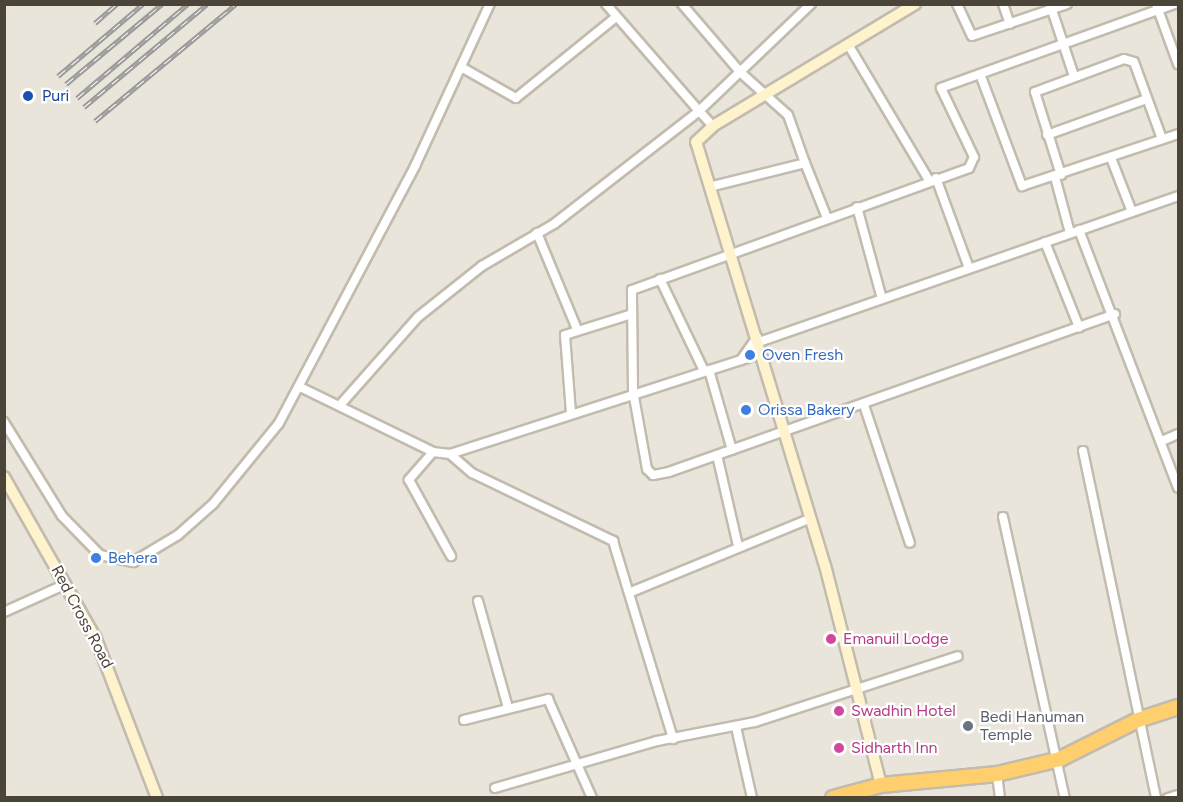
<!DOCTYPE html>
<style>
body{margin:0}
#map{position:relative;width:1183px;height:802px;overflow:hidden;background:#f6f3ec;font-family:Figtree,sans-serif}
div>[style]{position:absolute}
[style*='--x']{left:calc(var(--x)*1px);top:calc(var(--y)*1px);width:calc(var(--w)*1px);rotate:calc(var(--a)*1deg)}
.residential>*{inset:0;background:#eae5da;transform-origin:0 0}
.roads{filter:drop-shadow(2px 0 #c2bbae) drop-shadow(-2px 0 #c2bbae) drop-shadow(0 2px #c2bbae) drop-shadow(0 -2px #c2bbae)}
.street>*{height:8px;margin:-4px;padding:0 4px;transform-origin:4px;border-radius:4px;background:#fff}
.secondary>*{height:10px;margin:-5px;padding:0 5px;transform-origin:5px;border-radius:5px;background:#fff3cd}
.highway>*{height:14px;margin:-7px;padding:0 7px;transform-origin:7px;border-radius:7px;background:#ffcf6e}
.rail>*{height:5px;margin-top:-2.5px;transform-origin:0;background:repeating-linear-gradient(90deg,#fff 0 9px,#9a9a9a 0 18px);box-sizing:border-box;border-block:2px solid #9a9a9a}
.dots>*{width:16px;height:16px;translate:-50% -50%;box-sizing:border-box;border:3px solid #fff;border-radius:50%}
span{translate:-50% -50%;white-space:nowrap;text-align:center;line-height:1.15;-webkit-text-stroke:4.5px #fff;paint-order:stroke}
.transit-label{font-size:16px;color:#164399}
.left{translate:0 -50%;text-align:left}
.shop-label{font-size:16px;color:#366cbe}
.street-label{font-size:16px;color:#4b4439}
.hotel-label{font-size:16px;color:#b23c85}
.worship-label{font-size:16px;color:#5b616d}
.frame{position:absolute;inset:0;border:6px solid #4b4439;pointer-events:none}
</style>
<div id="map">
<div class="residential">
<i style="left:5px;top:5px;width:1173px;height:792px"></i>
</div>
<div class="roads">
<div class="street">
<i style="--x:606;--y:4;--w:142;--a:49"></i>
<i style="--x:699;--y:111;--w:155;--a:-43.7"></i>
<i style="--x:682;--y:4;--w:89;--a:49.5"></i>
<i style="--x:740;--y:72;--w:64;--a:41.9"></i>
<i style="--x:788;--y:115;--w:51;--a:70.5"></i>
<i style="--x:957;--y:4;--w:35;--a:65"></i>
<i style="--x:972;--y:36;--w:100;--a:-18.6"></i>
<i style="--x:1003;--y:4;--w:21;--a:71"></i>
<i style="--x:1050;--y:4;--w:76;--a:71.6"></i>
<i style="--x:1156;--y:4;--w:64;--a:69.9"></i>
<i style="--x:849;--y:46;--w:156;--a:59.2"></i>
<i style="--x:461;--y:67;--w:63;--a:29.4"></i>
<i style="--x:516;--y:98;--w:129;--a:-39"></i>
<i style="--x:980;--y:74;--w:120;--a:69.4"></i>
<i style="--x:1022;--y:186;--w:164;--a:-18.4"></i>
<i style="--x:1047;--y:135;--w:106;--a:-19.8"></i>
<i style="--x:1111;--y:158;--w:58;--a:68.7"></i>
<i style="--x:1061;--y:175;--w:87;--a:-107.4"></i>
<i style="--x:1035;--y:92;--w:95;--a:-20.3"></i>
<i style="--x:1124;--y:59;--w:10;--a:17"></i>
<i style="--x:1134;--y:62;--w:82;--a:70"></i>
<i style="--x:1055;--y:177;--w:58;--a:75"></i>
<i style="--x:936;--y:178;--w:96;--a:69.9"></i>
<i style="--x:709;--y:187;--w:99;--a:-14"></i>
<i style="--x:805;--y:163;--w:59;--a:68.2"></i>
<i style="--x:857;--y:207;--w:95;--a:74.8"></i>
<i style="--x:1079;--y:230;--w:276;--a:69"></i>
<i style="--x:537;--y:233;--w:104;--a:67.4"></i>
<i style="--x:1045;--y:242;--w:92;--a:68.2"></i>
<i style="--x:660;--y:279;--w:102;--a:64.4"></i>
<i style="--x:1115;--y:314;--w:473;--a:160.5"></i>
<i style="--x:669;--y:472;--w:16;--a:169"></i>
<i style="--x:653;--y:475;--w:8;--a:-135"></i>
<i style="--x:647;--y:469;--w:79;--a:-100.2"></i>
<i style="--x:633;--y:391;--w:101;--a:-90.6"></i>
<i style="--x:632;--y:290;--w:358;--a:-19.9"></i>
<i style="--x:969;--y:168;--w:12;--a:-66"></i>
<i style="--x:974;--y:157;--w:76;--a:-115.6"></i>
<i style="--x:941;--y:88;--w:248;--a:-19.8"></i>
<i style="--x:759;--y:342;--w:444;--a:-19.2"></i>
<i style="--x:741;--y:360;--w:28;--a:-55"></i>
<i style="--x:709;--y:370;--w:83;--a:74"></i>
<i style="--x:300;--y:387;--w:148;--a:26"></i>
<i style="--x:433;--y:452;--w:17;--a:7"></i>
<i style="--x:450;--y:454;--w:325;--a:-17.9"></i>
<i style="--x:341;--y:404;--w:116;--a:-48.5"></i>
<i style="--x:418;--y:317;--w:82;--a:-38.6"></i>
<i style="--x:482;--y:266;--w:83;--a:-30.3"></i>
<i style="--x:554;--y:224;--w:184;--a:-37.9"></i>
<i style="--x:699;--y:111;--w:21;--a:47"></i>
<i style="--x:864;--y:405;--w:145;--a:71.6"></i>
<i style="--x:571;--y:413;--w:78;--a:-94.4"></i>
<i style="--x:565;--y:335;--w:67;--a:-17.4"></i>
<i style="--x:4;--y:422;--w:110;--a:58.3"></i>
<i style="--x:62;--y:516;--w:54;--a:45.7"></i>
<i style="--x:100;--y:555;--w:34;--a:12"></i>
<i style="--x:133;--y:562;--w:52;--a:-31"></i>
<i style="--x:178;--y:535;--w:47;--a:-41.5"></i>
<i style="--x:213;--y:504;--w:104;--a:-50.8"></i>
<i style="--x:279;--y:423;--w:291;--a:-62.1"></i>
<i style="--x:415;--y:166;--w:179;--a:-65.2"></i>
<i style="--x:1162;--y:441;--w:17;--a:-24"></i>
<i style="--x:1083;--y:451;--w:355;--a:78.1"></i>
<i style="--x:433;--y:452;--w:37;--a:131"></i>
<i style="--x:409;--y:480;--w:87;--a:61.1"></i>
<i style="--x:450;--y:454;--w:29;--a:41"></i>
<i style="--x:472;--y:473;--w:157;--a:25.7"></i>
<i style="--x:613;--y:541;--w:207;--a:73.1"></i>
<i style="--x:717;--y:455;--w:93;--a:77"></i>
<i style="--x:1003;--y:517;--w:288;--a:77.6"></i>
<i style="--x:631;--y:592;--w:192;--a:-22.3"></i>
<i style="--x:478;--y:601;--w:111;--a:74.3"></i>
<i style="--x:4;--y:612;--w:68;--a:-24.3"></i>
<i style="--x:464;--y:720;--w:87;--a:-14"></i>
<i style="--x:548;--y:699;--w:108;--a:66"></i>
<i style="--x:736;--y:727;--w:73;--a:77.3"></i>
<i style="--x:997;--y:774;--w:24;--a:83"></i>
<i style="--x:495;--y:788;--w:169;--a:-16.2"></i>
<i style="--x:657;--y:741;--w:100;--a:-11"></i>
<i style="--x:755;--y:722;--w:213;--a:-18"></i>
<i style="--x:1168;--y:798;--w:10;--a:-17"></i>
</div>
<div class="secondary">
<i style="--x:4;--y:477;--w:186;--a:60.4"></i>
<i style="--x:96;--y:639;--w:170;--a:69"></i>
<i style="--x:881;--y:785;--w:226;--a:-104.3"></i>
<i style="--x:825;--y:566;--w:443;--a:-106.9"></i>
<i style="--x:696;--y:142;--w:23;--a:-43"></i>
<i style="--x:713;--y:126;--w:236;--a:-31.1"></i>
</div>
<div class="highway">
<i style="--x:833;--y:798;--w:50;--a:-15.2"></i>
<i style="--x:881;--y:785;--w:117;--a:-5.4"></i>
<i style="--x:997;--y:774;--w:65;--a:-13.4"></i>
<i style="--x:1060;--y:759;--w:87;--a:-26.6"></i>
<i style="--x:1138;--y:720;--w:42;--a:-18"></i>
</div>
</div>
<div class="rail">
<i style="--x:95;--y:23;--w:29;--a:-41"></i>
<i style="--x:58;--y:76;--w:111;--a:-40.3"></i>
<i style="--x:66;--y:84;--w:125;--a:-39.8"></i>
<i style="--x:77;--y:98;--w:145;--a:-40.3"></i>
<i style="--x:84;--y:107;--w:160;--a:-39.9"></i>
<i style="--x:95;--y:121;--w:183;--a:-39.7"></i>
</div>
<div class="dots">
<i style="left:28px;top:96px;background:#1a4fb4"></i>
<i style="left:750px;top:355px;background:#3f7fe0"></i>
<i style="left:746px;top:410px;background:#3f7fe0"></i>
<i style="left:96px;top:558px;background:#3f7fe0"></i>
<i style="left:831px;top:639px;background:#d1479c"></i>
<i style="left:839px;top:711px;background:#d1479c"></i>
<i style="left:968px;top:726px;background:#6b7280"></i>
<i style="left:839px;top:748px;background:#d1479c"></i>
</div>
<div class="transit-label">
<span class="left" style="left:42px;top:96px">Puri</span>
</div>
<div class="shop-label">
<span class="left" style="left:762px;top:355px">Oven Fresh</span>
<span class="left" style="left:758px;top:410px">Orissa Bakery</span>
<span class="left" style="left:108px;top:558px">Behera</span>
</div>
<div class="street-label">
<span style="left:82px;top:617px;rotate:62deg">Red Cross Road</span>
</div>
<div class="hotel-label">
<span class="left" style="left:843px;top:639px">Emanuil Lodge</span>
<span class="left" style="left:851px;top:711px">Swadhin Hotel</span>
<span class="left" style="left:851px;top:748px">Sidharth Inn</span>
</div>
<div class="worship-label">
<span class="left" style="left:980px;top:726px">Bedi Hanuman<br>Temple</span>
</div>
<div class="frame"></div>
</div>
